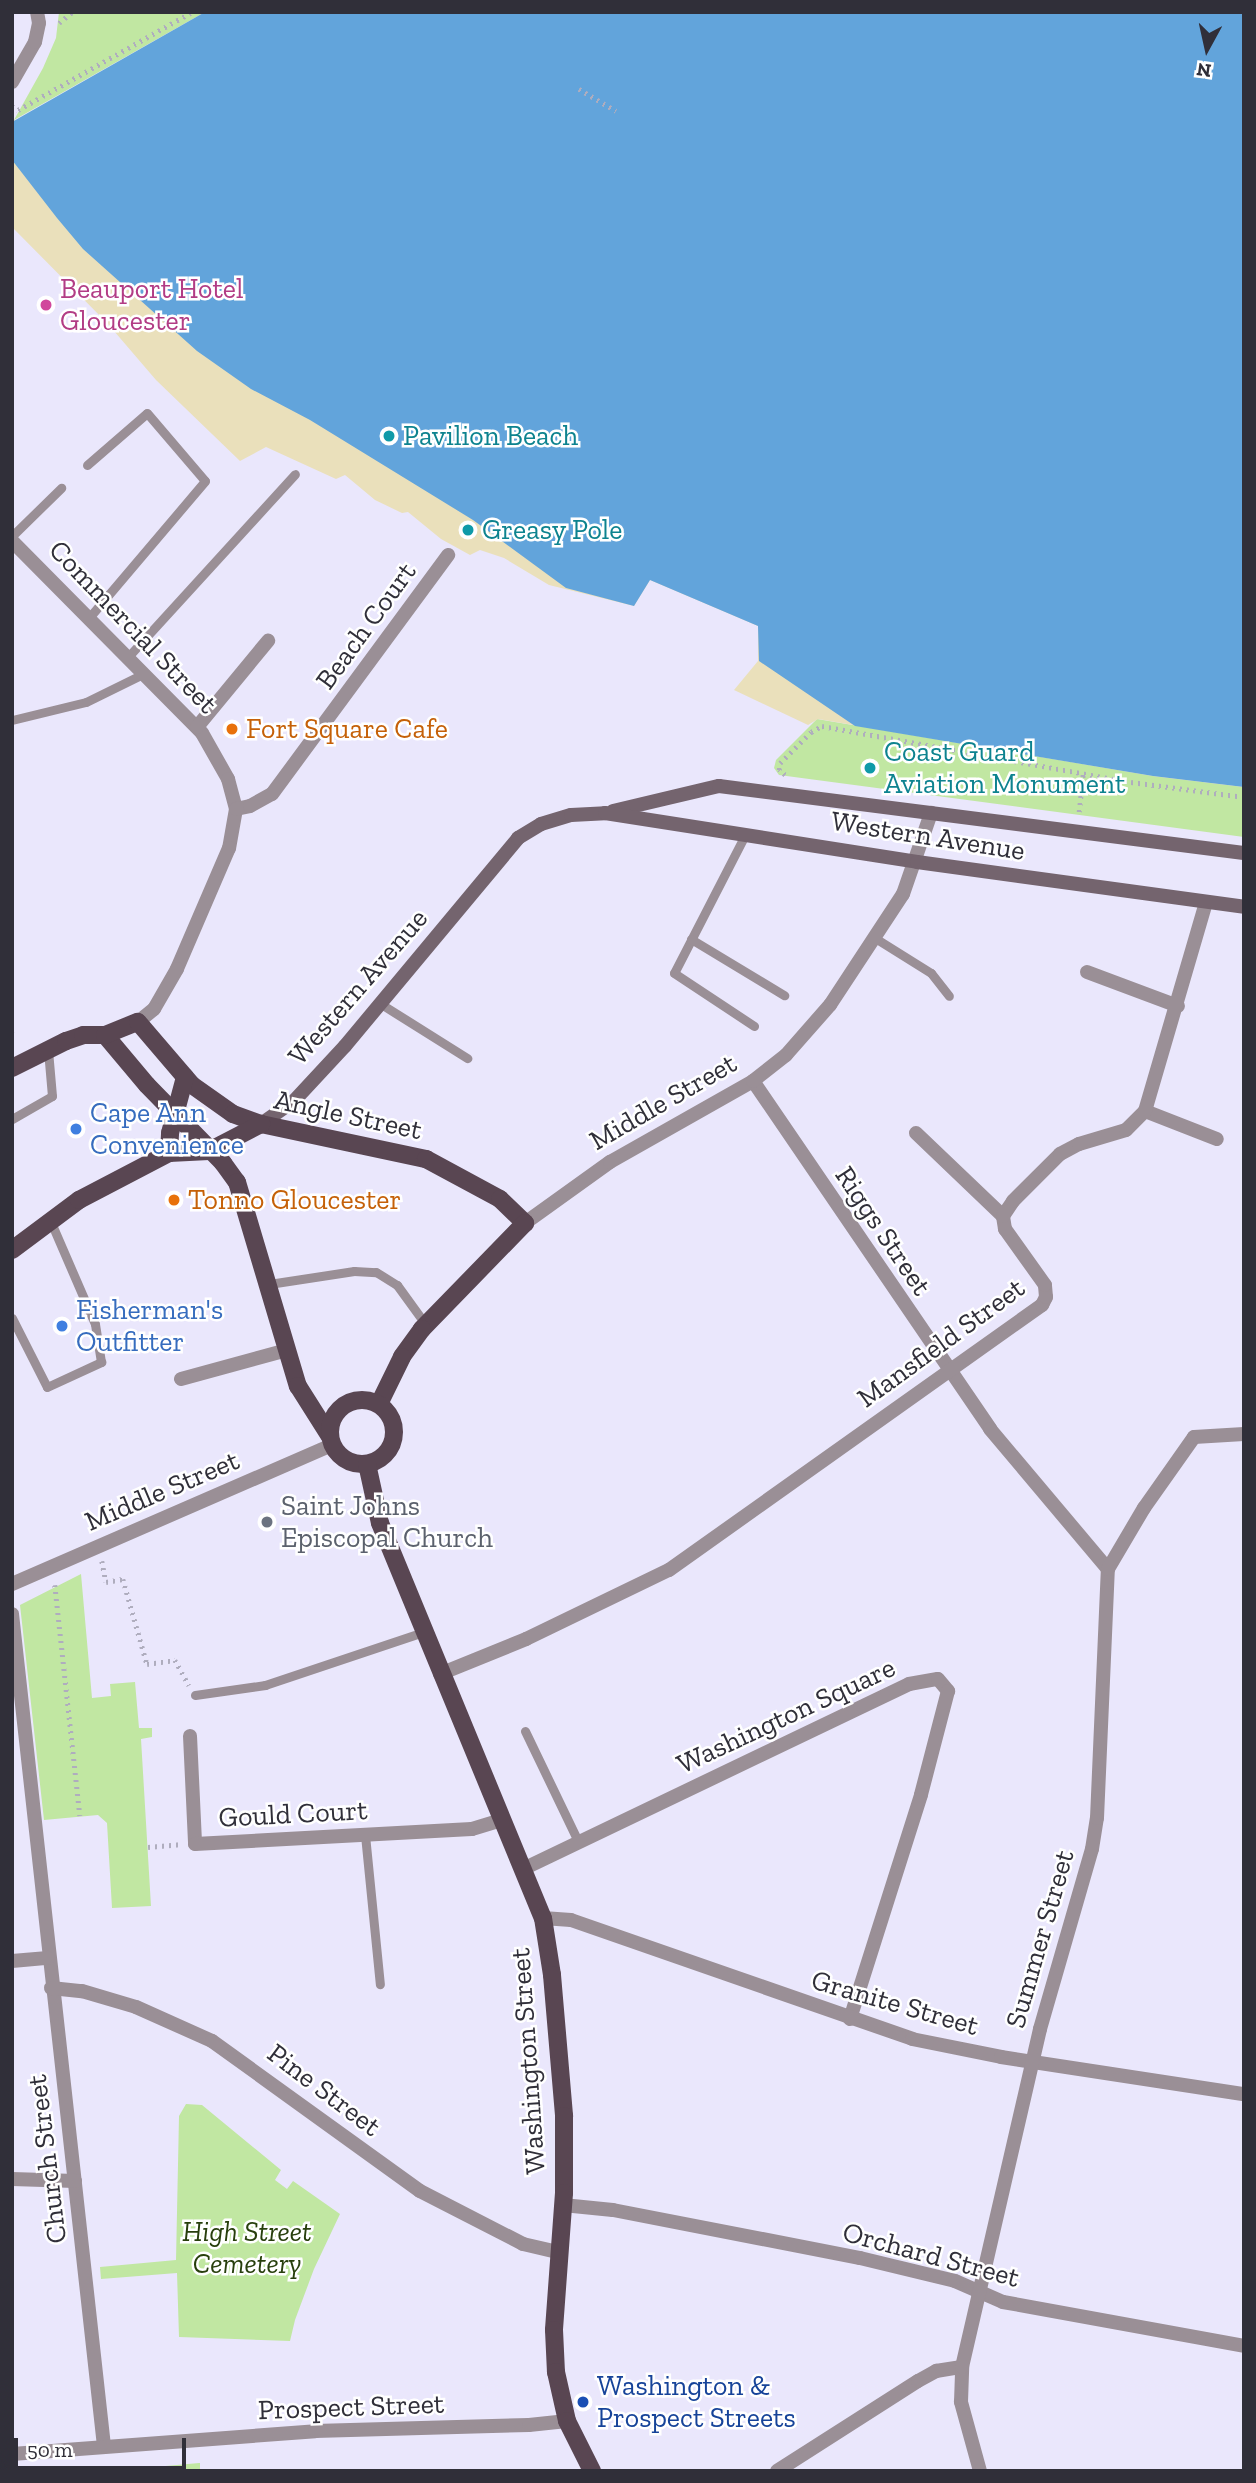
<!DOCTYPE html>
<style>
body{margin:0}
#map{position:relative;width:1256px;height:2483px;overflow:hidden;background:#eae7fc;font-family:"Zilla Slab",serif}
div>[style]{position:absolute}
[style*='--x']{left:calc(var(--x)*1px);top:calc(var(--y)*1px);width:calc(var(--w)*1px);rotate:calc(var(--a)*1deg)}
.green>*{inset:0;background:#c1e7a2}
.sand>*{inset:0;background:#eae0bb}
.water>*{inset:0;background:#62a4db}
.path>*{height:4.5px;margin-top:-2.25px;transform-origin:0;background:repeating-linear-gradient(90deg,#afadbe 0 2px,transparent 0 7px)}
.service>*{height:9px;margin:-4.5px;padding:0 4.5px;transform-origin:4.5px;border-radius:4.5px;background:#9a8f96}
.minor>*{height:14px;margin:-7px;padding:0 7px;transform-origin:7px;border-radius:7px;background:#9a8f96}
.tertiary>*{height:14px;margin:-7px;padding:0 7px;transform-origin:7px;border-radius:7px;background:#9a8f96}
.secondary>*{height:14px;margin:-7px;padding:0 7px;transform-origin:7px;border-radius:7px;background:#74646e}
.primary>*{height:18px;margin:-9px;padding:0 9px;transform-origin:9px;border-radius:9px;background:#594652}
.primary>.ring{margin:-9px;padding:0;box-sizing:content-box;background:none;border:18px solid #594652;border-radius:50%}
.dots>*{width:19px;height:19px;translate:-50% -50%;box-sizing:border-box;border:4px solid #fff;border-radius:50%}
span{translate:-50% -50%;white-space:nowrap;text-align:center;line-height:1.15;-webkit-text-stroke:5px #fff;paint-order:stroke}
.hotel-label{font-size:28px;color:#b23c85}
.left{translate:0 -50%;text-align:left}
.culture-label{font-size:28px;color:#0d838f}
.street-label{font-size:28px;color:#302f39}
.food-label{font-size:28px;color:#c56008}
.shop-label{font-size:28px;color:#366cbe}
.worship-label{font-size:28px;color:#5b616d}
.park-label{font-size:28px;color:#273f0c;font-style:italic}
.transit-label{font-size:28px;color:#164399}
.frame{position:absolute;inset:0;border:14px solid #302f39;pointer-events:none}
.north{position:absolute;left:1172px;top:14px;width:70px;height:70px;-webkit-text-stroke:5px #fff;paint-order:stroke;rotate:188deg;font-size:19px;font-weight:700;line-height:28px;text-align:center;color:#302f39}
.north::after{content:'';display:block;margin:auto;width:24px;height:32px;background:#302f39;clip-path:polygon(50% 0,100% 100%,50% 72%,0 100%)}
.scale{position:absolute;left:14px;top:2438px;width:172px;height:32px;box-sizing:border-box;border:4px solid #302f39;border-top:0;padding-left:9px;font-size:21px;line-height:24px;white-space:nowrap;color:#302f39;-webkit-text-stroke:5px #fff;paint-order:stroke}
</style>
<div id="map">
<div class="green">
<i style="clip-path:polygon(59px 12px,205px 12px,14px 120px,43px 68px,56px 38px)"></i>
<i style="clip-path:polygon(817px 719px,1153px 776px,1244px 787px,1244px 837px,779px 775px,774px 768px,776px 760px)"></i>
<i style="clip-path:polygon(81px 1574px,92px 1698px,111px 1696px,110px 1684px,135px 1682px,139px 1728px,152px 1728px,152px 1737px,141px 1739px,151px 1906px,112px 1908px,107px 1823px,98px 1815px,44px 1820px,20px 1605px)"></i>
<i style="clip-path:polygon(186px 2104px,202px 2105px,281px 2170px,275px 2180px,287px 2189px,293px 2181px,340px 2214px,314px 2269px,295px 2320px,290px 2341px,179px 2337px,177px 2273px,101px 2279px,100px 2267px,176px 2260px,179px 2116px)"></i>
<i style="clip-path:polygon(200px 2463px,200px 2471px,110px 2471px,199px 2463px)"></i>
</div>
<div class="sand">
<i style="clip-path:polygon(14px 120px,1244px 787px,1153px 776px,818px 719px,808px 725px,734px 690px,758px 661px,758px 626px,650px 580px,634px 606px,549px 585px,504px 558px,480px 550px,470px 555px,441px 539px,408px 512px,402px 513px,375px 500px,345px 475px,336px 479px,266px 447px,240px 461px,156px 380px,108px 324px,12px 227px)"></i>
</div>
<div class="water">
<i style="clip-path:polygon(205px 12px,1244px 12px,1244px 787px,1153px 776px,855px 726px,759px 661px,758px 626px,650px 580px,634px 606px,566px 588px,473px 520px,310px 420px,251px 389px,197px 351px,83px 249px,57px 218px,12px 160px,12px 122px)"></i>
</div>
<div class="path">
<i style="--x:59;--y:23;--w:17;--a:-40"></i>
<i style="--x:579;--y:89;--w:43;--a:30.7"></i>
<i style="--x:12;--y:106;--w:7;--a:34"></i>
<i style="--x:18;--y:110;--w:200;--a:-29.4"></i>
<i style="--x:785;--y:775;--w:8;--a:-140"></i>
<i style="--x:779;--y:770;--w:7;--a:-82"></i>
<i style="--x:780;--y:763;--w:44;--a:-45"></i>
<i style="--x:811;--y:732;--w:13;--a:-29"></i>
<i style="--x:822;--y:726;--w:314;--a:10.3"></i>
<i style="--x:1131;--y:782;--w:114;--a:7.6"></i>
<i style="--x:1079;--y:812;--w:38;--a:-84"></i>
<i style="--x:12;--y:1034;--w:5;--a:22"></i>
<i style="--x:102;--y:1561;--w:21;--a:79"></i>
<i style="--x:106;--y:1582;--w:17;--a:-10"></i>
<i style="--x:123;--y:1579;--w:88;--a:74.2"></i>
<i style="--x:147;--y:1664;--w:28;--a:-8"></i>
<i style="--x:175;--y:1660;--w:29;--a:61"></i>
<i style="--x:55;--y:1585;--w:232;--a:83.8"></i>
<i style="--x:148;--y:1847;--w:32;--a:-5"></i>
</div>
<div class="service">
<i style="--x:87;--y:465;--w:79;--a:-40.9"></i>
<i style="--x:147;--y:413;--w:89;--a:49.5"></i>
<i style="--x:205;--y:481;--w:180;--a:130.3"></i>
<i style="--x:12;--y:536;--w:69;--a:-44.4"></i>
<i style="--x:127;--y:658;--w:249;--a:-47.6"></i>
<i style="--x:12;--y:720;--w:76;--a:-13.7"></i>
<i style="--x:86;--y:702;--w:64;--a:-26.2"></i>
<i style="--x:745;--y:835;--w:155;--a:117.2"></i>
<i style="--x:674;--y:973;--w:96;--a:33.5"></i>
<i style="--x:875;--y:938;--w:66;--a:32"></i>
<i style="--x:931;--y:973;--w:29;--a:52"></i>
<i style="--x:691;--y:939;--w:109;--a:31.1"></i>
<i style="--x:381;--y:1004;--w:102;--a:32.1"></i>
<i style="--x:12;--y:1119;--w:46;--a:-29.9"></i>
<i style="--x:52;--y:1096;--w:46;--a:-95"></i>
<i style="--x:269;--y:1284;--w:86;--a:-8.7"></i>
<i style="--x:354;--y:1271;--w:22;--a:3"></i>
<i style="--x:376;--y:1272;--w:25;--a:32"></i>
<i style="--x:397;--y:1285;--w:49;--a:54.1"></i>
<i style="--x:12;--y:1318;--w:77;--a:63.1"></i>
<i style="--x:47;--y:1387;--w:60;--a:-24.8"></i>
<i style="--x:101;--y:1362;--w:38;--a:-99"></i>
<i style="--x:95;--y:1324;--w:113;--a:-113.4"></i>
<i style="--x:195;--y:1695;--w:71;--a:-8.1"></i>
<i style="--x:265;--y:1685;--w:167;--a:-18.5"></i>
<i style="--x:525;--y:1731;--w:122;--a:64.3"></i>
<i style="--x:365;--y:1835;--w:150;--a:84.3"></i>
</div>
<div class="minor">
<i style="--x:12;--y:82;--w:46;--a:-60.1"></i>
<i style="--x:35;--y:42;--w:19;--a:-78"></i>
<i style="--x:39;--y:23;--w:11;--a:-100"></i>
<i style="--x:12;--y:541;--w:270;--a:45.3"></i>
<i style="--x:202;--y:733;--w:53;--a:60.5"></i>
<i style="--x:228;--y:779;--w:31;--a:75"></i>
<i style="--x:236;--y:809;--w:40;--a:100"></i>
<i style="--x:229;--y:848;--w:132;--a:113.3"></i>
<i style="--x:177;--y:969;--w:46;--a:119.9"></i>
<i style="--x:154;--y:1009;--w:21;--a:141"></i>
<i style="--x:197;--y:727;--w:112;--a:-50.5"></i>
<i style="--x:236;--y:809;--w:14;--a:-12"></i>
<i style="--x:250;--y:806;--w:25;--a:-29"></i>
<i style="--x:272;--y:794;--w:297;--a:-53.6"></i>
<i style="--x:1087;--y:972;--w:97;--a:20.5"></i>
<i style="--x:753;--y:1081;--w:421;--a:55.7"></i>
<i style="--x:990;--y:1429;--w:183;--a:49.9"></i>
<i style="--x:1145;--y:1111;--w:77;--a:21.3"></i>
<i style="--x:916;--y:1133;--w:120;--a:43.7"></i>
<i style="--x:181;--y:1379;--w:110;--a:-15.3"></i>
<i style="--x:12;--y:1584;--w:349;--a:-23.5"></i>
<i style="--x:12;--y:1614;--w:837;--a:83.69"></i>
<i style="--x:440;--y:1674;--w:93;--a:-22.1"></i>
<i style="--x:526;--y:1639;--w:159;--a:-25.8"></i>
<i style="--x:669;--y:1570;--w:458;--a:-35.4"></i>
<i style="--x:1042;--y:1305;--w:9;--a:-63"></i>
<i style="--x:1046;--y:1297;--w:12;--a:-95"></i>
<i style="--x:1045;--y:1285;--w:69;--a:-125.5"></i>
<i style="--x:1005;--y:1229;--w:13;--a:-99"></i>
<i style="--x:1003;--y:1216;--w:18;--a:-56"></i>
<i style="--x:1013;--y:1201;--w:66;--a:-45"></i>
<i style="--x:1060;--y:1154;--w:21;--a:-28"></i>
<i style="--x:1079;--y:1144;--w:49;--a:-16.6"></i>
<i style="--x:1126;--y:1130;--w:27;--a:-45"></i>
<i style="--x:1145;--y:1111;--w:217;--a:-73.7"></i>
<i style="--x:190;--y:1736;--w:108;--a:87.3"></i>
<i style="--x:195;--y:1844;--w:277;--a:-3.1"></i>
<i style="--x:472;--y:1829;--w:30;--a:-17"></i>
<i style="--x:523;--y:1869;--w:428;--a:-25.6"></i>
<i style="--x:909;--y:1684;--w:29;--a:-10"></i>
<i style="--x:938;--y:1679;--w:16;--a:50"></i>
<i style="--x:948;--y:1691;--w:107;--a:104.6"></i>
<i style="--x:921;--y:1795;--w:235;--a:107.6"></i>
<i style="--x:543;--y:1918;--w:28;--a:4"></i>
<i style="--x:571;--y:1920;--w:361;--a:19.2"></i>
<i style="--x:912;--y:2039;--w:91;--a:11.4"></i>
<i style="--x:1001;--y:2057;--w:246;--a:8.7"></i>
<i style="--x:12;--y:1961;--w:36;--a:-5"></i>
<i style="--x:51;--y:1988;--w:31;--a:6"></i>
<i style="--x:82;--y:1991;--w:56;--a:16.5"></i>
<i style="--x:136;--y:2007;--w:83;--a:24.1"></i>
<i style="--x:212;--y:2041;--w:256;--a:35.8"></i>
<i style="--x:420;--y:2191;--w:116;--a:27.2"></i>
<i style="--x:523;--y:2244;--w:37;--a:13"></i>
<i style="--x:12;--y:2179;--w:63;--a:1.8"></i>
<i style="--x:563;--y:2205;--w:50;--a:5.7"></i>
<i style="--x:613;--y:2210;--w:252;--a:11"></i>
<i style="--x:860;--y:2258;--w:98;--a:13.6"></i>
<i style="--x:955;--y:2281;--w:52;--a:23.6"></i>
<i style="--x:1003;--y:2302;--w:245;--a:10.3"></i>
<i style="--x:777;--y:2471;--w:167;--a:-32.6"></i>
<i style="--x:918;--y:2381;--w:21;--a:-29"></i>
<i style="--x:936;--y:2371;--w:26;--a:-9"></i>
<i style="--x:980;--y:2471;--w:72;--a:-105.4"></i>
<i style="--x:961;--y:2402;--w:35;--a:-88"></i>
<i style="--x:962;--y:2367;--w:347;--a:-77"></i>
<i style="--x:1040;--y:2029;--w:187;--a:-73.9"></i>
<i style="--x:1092;--y:1849;--w:31;--a:-81"></i>
<i style="--x:1097;--y:1818;--w:249;--a:-87.5"></i>
<i style="--x:1108;--y:1569;--w:71;--a:-59.5"></i>
<i style="--x:1144;--y:1508;--w:87;--a:-54.8"></i>
<i style="--x:1194;--y:1437;--w:50;--a:-3.4"></i>
</div>
<div class="tertiary">
<i style="--x:525;--y:1223;--w:105;--a:-35.7"></i>
<i style="--x:610;--y:1162;--w:164;--a:-29.5"></i>
<i style="--x:753;--y:1081;--w:42;--a:-38.2"></i>
<i style="--x:786;--y:1055;--w:67;--a:-48.7"></i>
<i style="--x:830;--y:1005;--w:133;--a:-56.7"></i>
<i style="--x:903;--y:894;--w:86;--a:-70.9"></i>
<i style="--x:12;--y:2454;--w:304;--a:-4.3"></i>
<i style="--x:315;--y:2431;--w:214;--a:-1.6"></i>
<i style="--x:529;--y:2425;--w:38;--a:-6"></i>
</div>
<div class="secondary">
<i style="--x:613;--y:811;--w:109;--a:-13.3"></i>
<i style="--x:719;--y:786;--w:529;--a:7.27"></i>
<i style="--x:261;--y:1124;--w:39;--a:-35"></i>
<i style="--x:293;--y:1102;--w:76;--a:-47.1"></i>
<i style="--x:345;--y:1046;--w:271;--a:-50.2"></i>
<i style="--x:518;--y:838;--w:27;--a:-31"></i>
<i style="--x:541;--y:824;--w:31;--a:-17"></i>
<i style="--x:571;--y:815;--w:34;--a:-3"></i>
<i style="--x:605;--y:813;--w:316;--a:8.9"></i>
<i style="--x:917;--y:862;--w:330;--a:7.8"></i>
</div>
<div class="primary">
<i style="--x:105;--y:1035;--w:65;--a:50"></i>
<i style="--x:147;--y:1085;--w:109;--a:45.7"></i>
<i style="--x:223;--y:1163;--w:24;--a:54"></i>
<i style="--x:237;--y:1182;--w:213;--a:73.4"></i>
<i style="--x:298;--y:1386;--w:58;--a:57.7"></i>
<i style="--x:12;--y:1068;--w:60;--a:-26.6"></i>
<i style="--x:66;--y:1041;--w:18;--a:-19"></i>
<i style="--x:83;--y:1035;--w:22;--a:0"></i>
<i style="--x:105;--y:1035;--w:35;--a:-22"></i>
<i style="--x:138;--y:1022;--w:83;--a:49.4"></i>
<i style="--x:192;--y:1085;--w:50;--a:35.3"></i>
<i style="--x:233;--y:1114;--w:30;--a:20"></i>
<i style="--x:261;--y:1124;--w:169;--a:12"></i>
<i style="--x:426;--y:1159;--w:84;--a:28.4"></i>
<i style="--x:500;--y:1199;--w:35;--a:44"></i>
<i style="--x:525;--y:1223;--w:148;--a:134.2"></i>
<i style="--x:422;--y:1329;--w:34;--a:126"></i>
<i style="--x:402;--y:1357;--w:52;--a:116.1"></i>
<i style="--x:169;--y:1153;--w:20;--a:-87"></i>
<i style="--x:170;--y:1133;--w:58;--a:-75"></i>
<i style="--x:12;--y:1250;--w:84;--a:-36.7"></i>
<i style="--x:79;--y:1200;--w:102;--a:-27.6"></i>
<i style="--x:169;--y:1153;--w:40;--a:-2.9"></i>
<i style="--x:209;--y:1151;--w:59;--a:-27.4"></i>
<i class="ring" style="left:330px;top:1400px;width:46px;height:46px"></i>
<i style="--x:367;--y:1464;--w:60;--a:77.6"></i>
<i style="--x:380;--y:1523;--w:427;--a:67.6"></i>
<i style="--x:543;--y:1918;--w:58;--a:81"></i>
<i style="--x:552;--y:1975;--w:142;--a:85.1"></i>
<i style="--x:564;--y:2116;--w:77;--a:90"></i>
<i style="--x:564;--y:2193;--w:137;--a:94.2"></i>
<i style="--x:554;--y:2330;--w:42;--a:87.3"></i>
<i style="--x:556;--y:2372;--w:50;--a:77.3"></i>
<i style="--x:567;--y:2421;--w:56;--a:63.4"></i>
</div>
<div class="dots">
<i style="left:46px;top:305px;background:#d1479c"></i>
<i style="left:389px;top:436px;background:#0f9aa8"></i>
<i style="left:468px;top:530px;background:#0f9aa8"></i>
<i style="left:232px;top:729px;background:#e8710a"></i>
<i style="left:870px;top:768px;background:#0f9aa8"></i>
<i style="left:76px;top:1129px;background:#3f7fe0"></i>
<i style="left:174px;top:1200px;background:#e8710a"></i>
<i style="left:62px;top:1326px;background:#3f7fe0"></i>
<i style="left:267px;top:1522px;background:#6b7280"></i>
<i style="left:583px;top:2402px;background:#1a4fb4"></i>
</div>
<div class="hotel-label">
<span class="left" style="left:60px;top:305px">Beauport Hotel<br>Gloucester</span>
</div>
<div class="culture-label">
<span class="left" style="left:403px;top:436px">Pavilion Beach</span>
<span class="left" style="left:482px;top:530px">Greasy Pole</span>
<span class="left" style="left:884px;top:768px">Coast Guard<br>Aviation Monument</span>
</div>
<div class="street-label">
<span style="left:366px;top:626px;rotate:-54deg">Beach Court</span>
<span style="left:133px;top:627px;rotate:46deg">Commercial Street</span>
<span style="left:928px;top:836px;rotate:9deg">Western Avenue</span>
<span style="left:358px;top:987px;rotate:-49deg">Western Avenue</span>
<span style="left:663px;top:1102px;rotate:-30deg">Middle Street</span>
<span style="left:348px;top:1115px;rotate:12deg">Angle Street</span>
<span style="left:883px;top:1231px;rotate:56deg">Riggs Street</span>
<span style="left:941px;top:1343px;rotate:-36deg">Mansfield Street</span>
<span style="left:162px;top:1491px;rotate:-23deg">Middle Street</span>
<span style="left:786px;top:1716px;rotate:-25deg">Washington Square</span>
<span style="left:293px;top:1814px;rotate:-3deg">Gould Court</span>
<span style="left:1040px;top:1939px;rotate:-74deg">Summer Street</span>
<span style="left:895px;top:2003px;rotate:16deg">Granite Street</span>
<span style="left:528px;top:2061px;rotate:-94deg">Washington Street</span>
<span style="left:324px;top:2090px;rotate:37deg">Pine Street</span>
<span style="left:47px;top:2159px;rotate:-97deg">Church Street</span>
<span style="left:931px;top:2255px;rotate:15deg">Orchard Street</span>
<span style="left:351px;top:2407px;rotate:-2deg">Prospect Street</span>
</div>
<div class="food-label">
<span class="left" style="left:246px;top:729px">Fort Square Cafe</span>
<span class="left" style="left:188px;top:1200px">Tonno Gloucester</span>
</div>
<div class="shop-label">
<span class="left" style="left:90px;top:1129px">Cape Ann<br>Convenience</span>
<span class="left" style="left:76px;top:1326px">Fisherman's<br>Outfitter</span>
</div>
<div class="worship-label">
<span class="left" style="left:281px;top:1522px">Saint Johns<br>Episcopal Church</span>
</div>
<div class="park-label">
<span style="left:247px;top:2248px">High Street<br>Cemetery</span>
</div>
<div class="transit-label">
<span class="left" style="left:597px;top:2402px">Washington &amp;<br>Prospect Streets</span>
</div>
<div class="frame"></div>
<div class="north">N</div>
<div class="scale">50 m</div>
</div>
